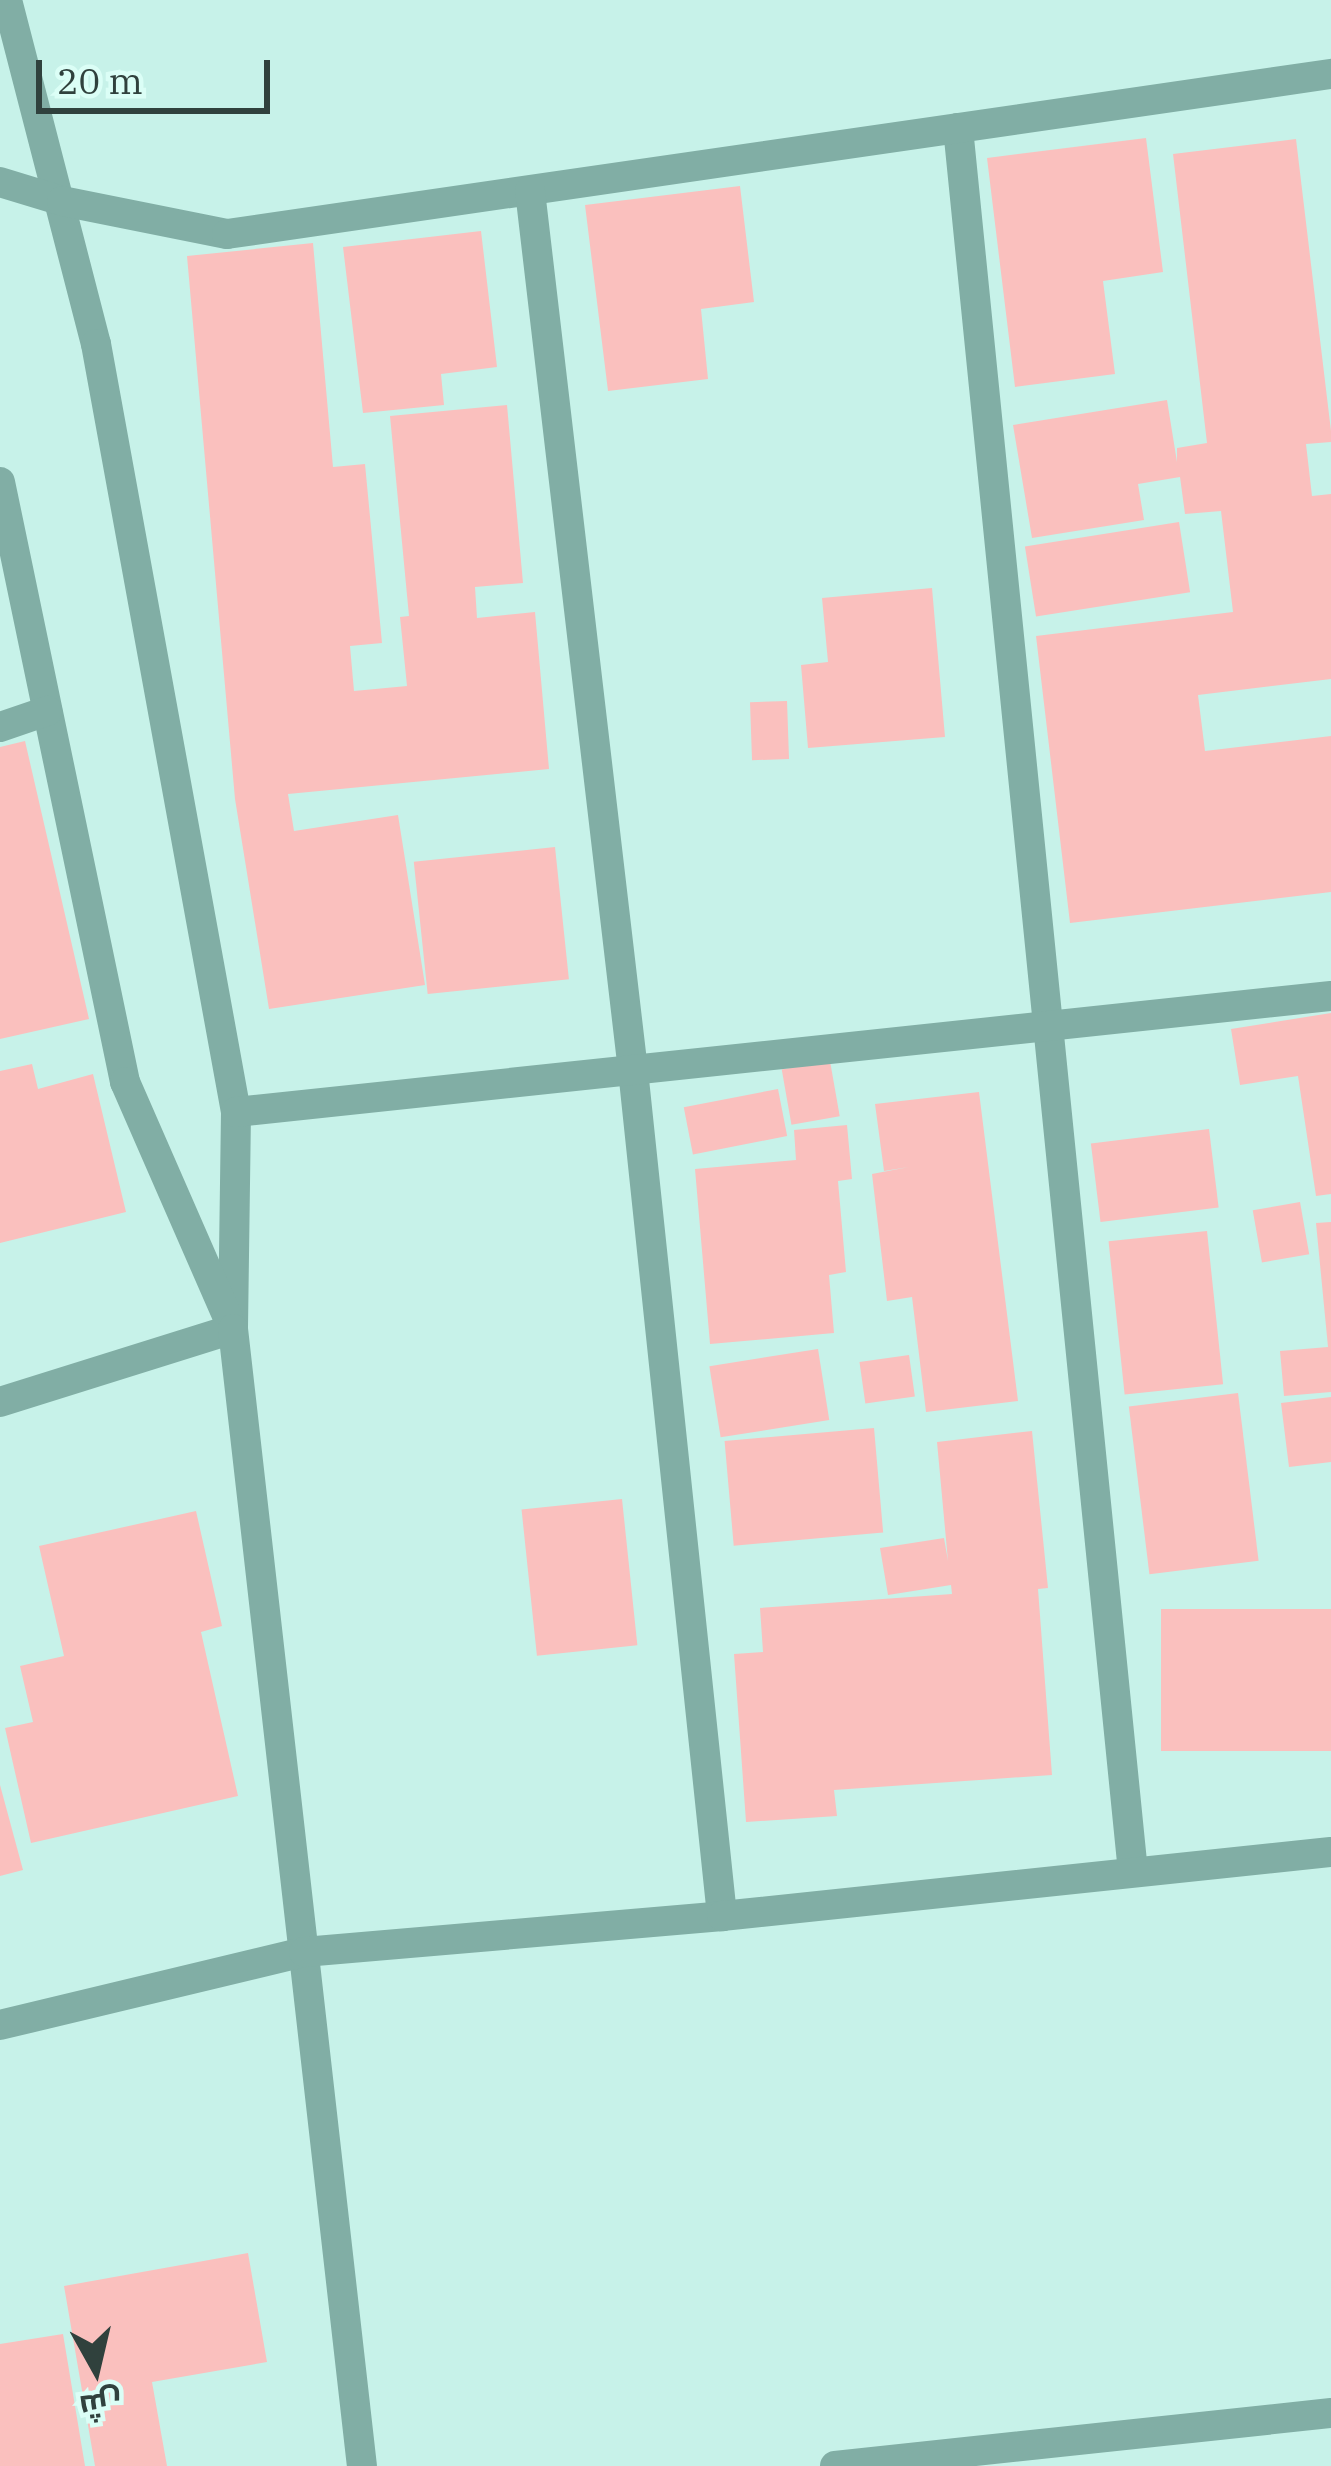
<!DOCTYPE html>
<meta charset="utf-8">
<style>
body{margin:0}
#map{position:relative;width:1331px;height:2466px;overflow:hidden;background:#c7f2e9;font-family:"IBM Plex Serif",Cairo,serif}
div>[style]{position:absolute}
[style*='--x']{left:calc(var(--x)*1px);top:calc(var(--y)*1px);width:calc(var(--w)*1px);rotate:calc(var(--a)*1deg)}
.building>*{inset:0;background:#fac0be;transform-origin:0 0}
.minor>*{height:30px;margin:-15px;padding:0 15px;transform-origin:15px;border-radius:15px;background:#81aea5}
span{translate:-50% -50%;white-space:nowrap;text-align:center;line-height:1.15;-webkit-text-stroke:10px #dbfef6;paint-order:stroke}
.north{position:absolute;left:36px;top:2310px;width:120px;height:120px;-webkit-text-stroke:9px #dbfef6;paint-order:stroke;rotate:172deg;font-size:33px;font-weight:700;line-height:48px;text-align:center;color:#30413d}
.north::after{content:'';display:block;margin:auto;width:42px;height:54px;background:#30413d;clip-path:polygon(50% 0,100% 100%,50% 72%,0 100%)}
.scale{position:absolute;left:36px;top:60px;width:234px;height:54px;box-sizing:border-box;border:6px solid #30413d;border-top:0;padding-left:15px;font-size:36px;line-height:42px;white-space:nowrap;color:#30413d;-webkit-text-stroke:9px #dbfef6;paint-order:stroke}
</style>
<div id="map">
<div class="building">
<i style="clip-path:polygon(1146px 138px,1163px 272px,1103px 281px,1115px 374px,1015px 387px,987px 158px)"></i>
<i style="clip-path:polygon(1296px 139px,1331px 431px,1331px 442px,1306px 444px,1312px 496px,1331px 494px,1331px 679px,1198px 695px,1205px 751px,1331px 736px,1331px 892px,1070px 923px,1036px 636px,1233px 612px,1221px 511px,1185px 514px,1180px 477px,1138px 484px,1144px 520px,1032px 538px,1013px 425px,1167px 400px,1177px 462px,1177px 448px,1207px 443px,1173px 154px)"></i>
<i style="clip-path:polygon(740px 186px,754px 302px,701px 309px,708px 379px,608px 391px,585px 205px)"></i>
<i style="clip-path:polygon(481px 231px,497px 367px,441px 374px,444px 405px,363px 413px,343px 247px)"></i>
<i style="clip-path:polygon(313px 243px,333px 467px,365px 464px,382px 643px,350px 646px,354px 691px,407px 686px,400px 617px,409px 616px,390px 416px,507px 405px,523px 583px,475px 587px,477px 618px,535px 612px,549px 769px,288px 794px,294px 831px,398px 815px,425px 985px,269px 1009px,235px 799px,187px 256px)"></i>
<i style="left:1179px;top:522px;width:71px;height:156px;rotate:81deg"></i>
<i style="clip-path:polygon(932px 588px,945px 737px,808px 748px,801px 665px,828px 662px,822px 598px)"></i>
<i style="left:787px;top:701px;width:58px;height:37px;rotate:88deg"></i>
<i style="clip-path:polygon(25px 741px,89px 1019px,0 1039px,0 747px)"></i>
<i style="left:555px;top:847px;width:133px;height:142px;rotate:84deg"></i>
<i style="clip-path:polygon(1331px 1013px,1331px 1194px,1316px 1196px,1298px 1076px,1240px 1085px,1231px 1029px)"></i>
<i style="left:830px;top:1061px;width:56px;height:49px;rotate:80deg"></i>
<i style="clip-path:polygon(32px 1064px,38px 1089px,93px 1074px,126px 1212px,0 1243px,0 1071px)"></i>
<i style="left:778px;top:1089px;width:48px;height:96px;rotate:79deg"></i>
<i style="clip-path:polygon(979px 1092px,1018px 1401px,926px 1412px,912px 1297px,887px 1301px,872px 1174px,909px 1167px,884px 1171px,875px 1104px)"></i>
<i style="clip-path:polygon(847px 1125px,852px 1179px,838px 1181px,846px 1272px,829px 1275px,834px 1333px,710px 1344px,695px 1169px,796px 1160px,794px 1130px)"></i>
<i style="left:1209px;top:1129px;width:79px;height:119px;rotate:83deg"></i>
<i style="left:1300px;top:1202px;width:53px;height:48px;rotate:80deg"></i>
<i style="clip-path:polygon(1331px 1222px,1331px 1392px,1284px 1396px,1280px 1351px,1328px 1347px,1316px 1223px)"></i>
<i style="left:1207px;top:1231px;width:154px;height:99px;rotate:84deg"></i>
<i style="left:818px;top:1349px;width:72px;height:110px;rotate:81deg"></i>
<i style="left:909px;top:1355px;width:42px;height:50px;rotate:82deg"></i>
<i style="left:1238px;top:1393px;width:169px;height:110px;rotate:83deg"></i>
<i style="clip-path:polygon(1331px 1397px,1331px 1462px,1289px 1467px,1281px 1403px)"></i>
<i style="left:874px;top:1428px;width:105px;height:150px;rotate:85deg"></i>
<i style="clip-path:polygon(1032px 1431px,1048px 1588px,1038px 1589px,1052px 1775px,834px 1790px,837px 1816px,746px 1822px,734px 1654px,763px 1652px,760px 1608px,952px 1594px,951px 1585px,888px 1595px,880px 1548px,944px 1538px,948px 1561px,937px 1442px)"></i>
<i style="left:622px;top:1499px;width:147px;height:101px;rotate:84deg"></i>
<i style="clip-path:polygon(196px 1511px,222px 1626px,201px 1632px,238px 1796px,31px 1843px,5px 1728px,33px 1722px,20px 1666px,64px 1656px,39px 1546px)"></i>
<i style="left:1331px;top:1609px;width:142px;height:170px;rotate:90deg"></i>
<i style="clip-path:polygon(0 1785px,23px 1870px,0 1876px)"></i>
<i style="clip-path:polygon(248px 2253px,267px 2362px,152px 2382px,167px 2466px,95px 2466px,64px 2286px)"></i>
<i style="clip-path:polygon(63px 2334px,85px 2466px,0 2466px,0 2344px)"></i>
</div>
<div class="minor">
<i style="--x:7;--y:0;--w:355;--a:75.5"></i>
<i style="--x:96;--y:344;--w:781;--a:79.67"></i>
<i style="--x:236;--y:1112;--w:217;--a:90.8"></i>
<i style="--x:958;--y:128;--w:1752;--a:84.27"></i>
<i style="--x:0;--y:182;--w:65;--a:17"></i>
<i style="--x:62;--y:201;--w:168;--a:11.3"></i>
<i style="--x:227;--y:234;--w:1116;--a:-8.25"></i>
<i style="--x:530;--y:191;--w:885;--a:83.32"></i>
<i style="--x:633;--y:1070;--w:851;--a:83.99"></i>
<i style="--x:0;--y:482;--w:613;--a:78.23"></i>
<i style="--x:125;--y:1082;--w:257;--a:66.4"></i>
<i style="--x:0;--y:727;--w:50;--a:-18.8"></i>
<i style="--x:236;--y:1112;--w:1101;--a:-6.05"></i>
<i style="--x:0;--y:1402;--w:244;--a:-17.4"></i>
<i style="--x:233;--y:1329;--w:1144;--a:83.53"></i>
<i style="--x:0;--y:2025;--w:313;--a:-13.5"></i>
<i style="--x:304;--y:1952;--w:420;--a:-4.9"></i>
<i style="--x:722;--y:1916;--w:612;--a:-6"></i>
<i style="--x:835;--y:2466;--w:499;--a:-6.1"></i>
</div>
<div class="north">ش</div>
<div class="scale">20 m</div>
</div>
